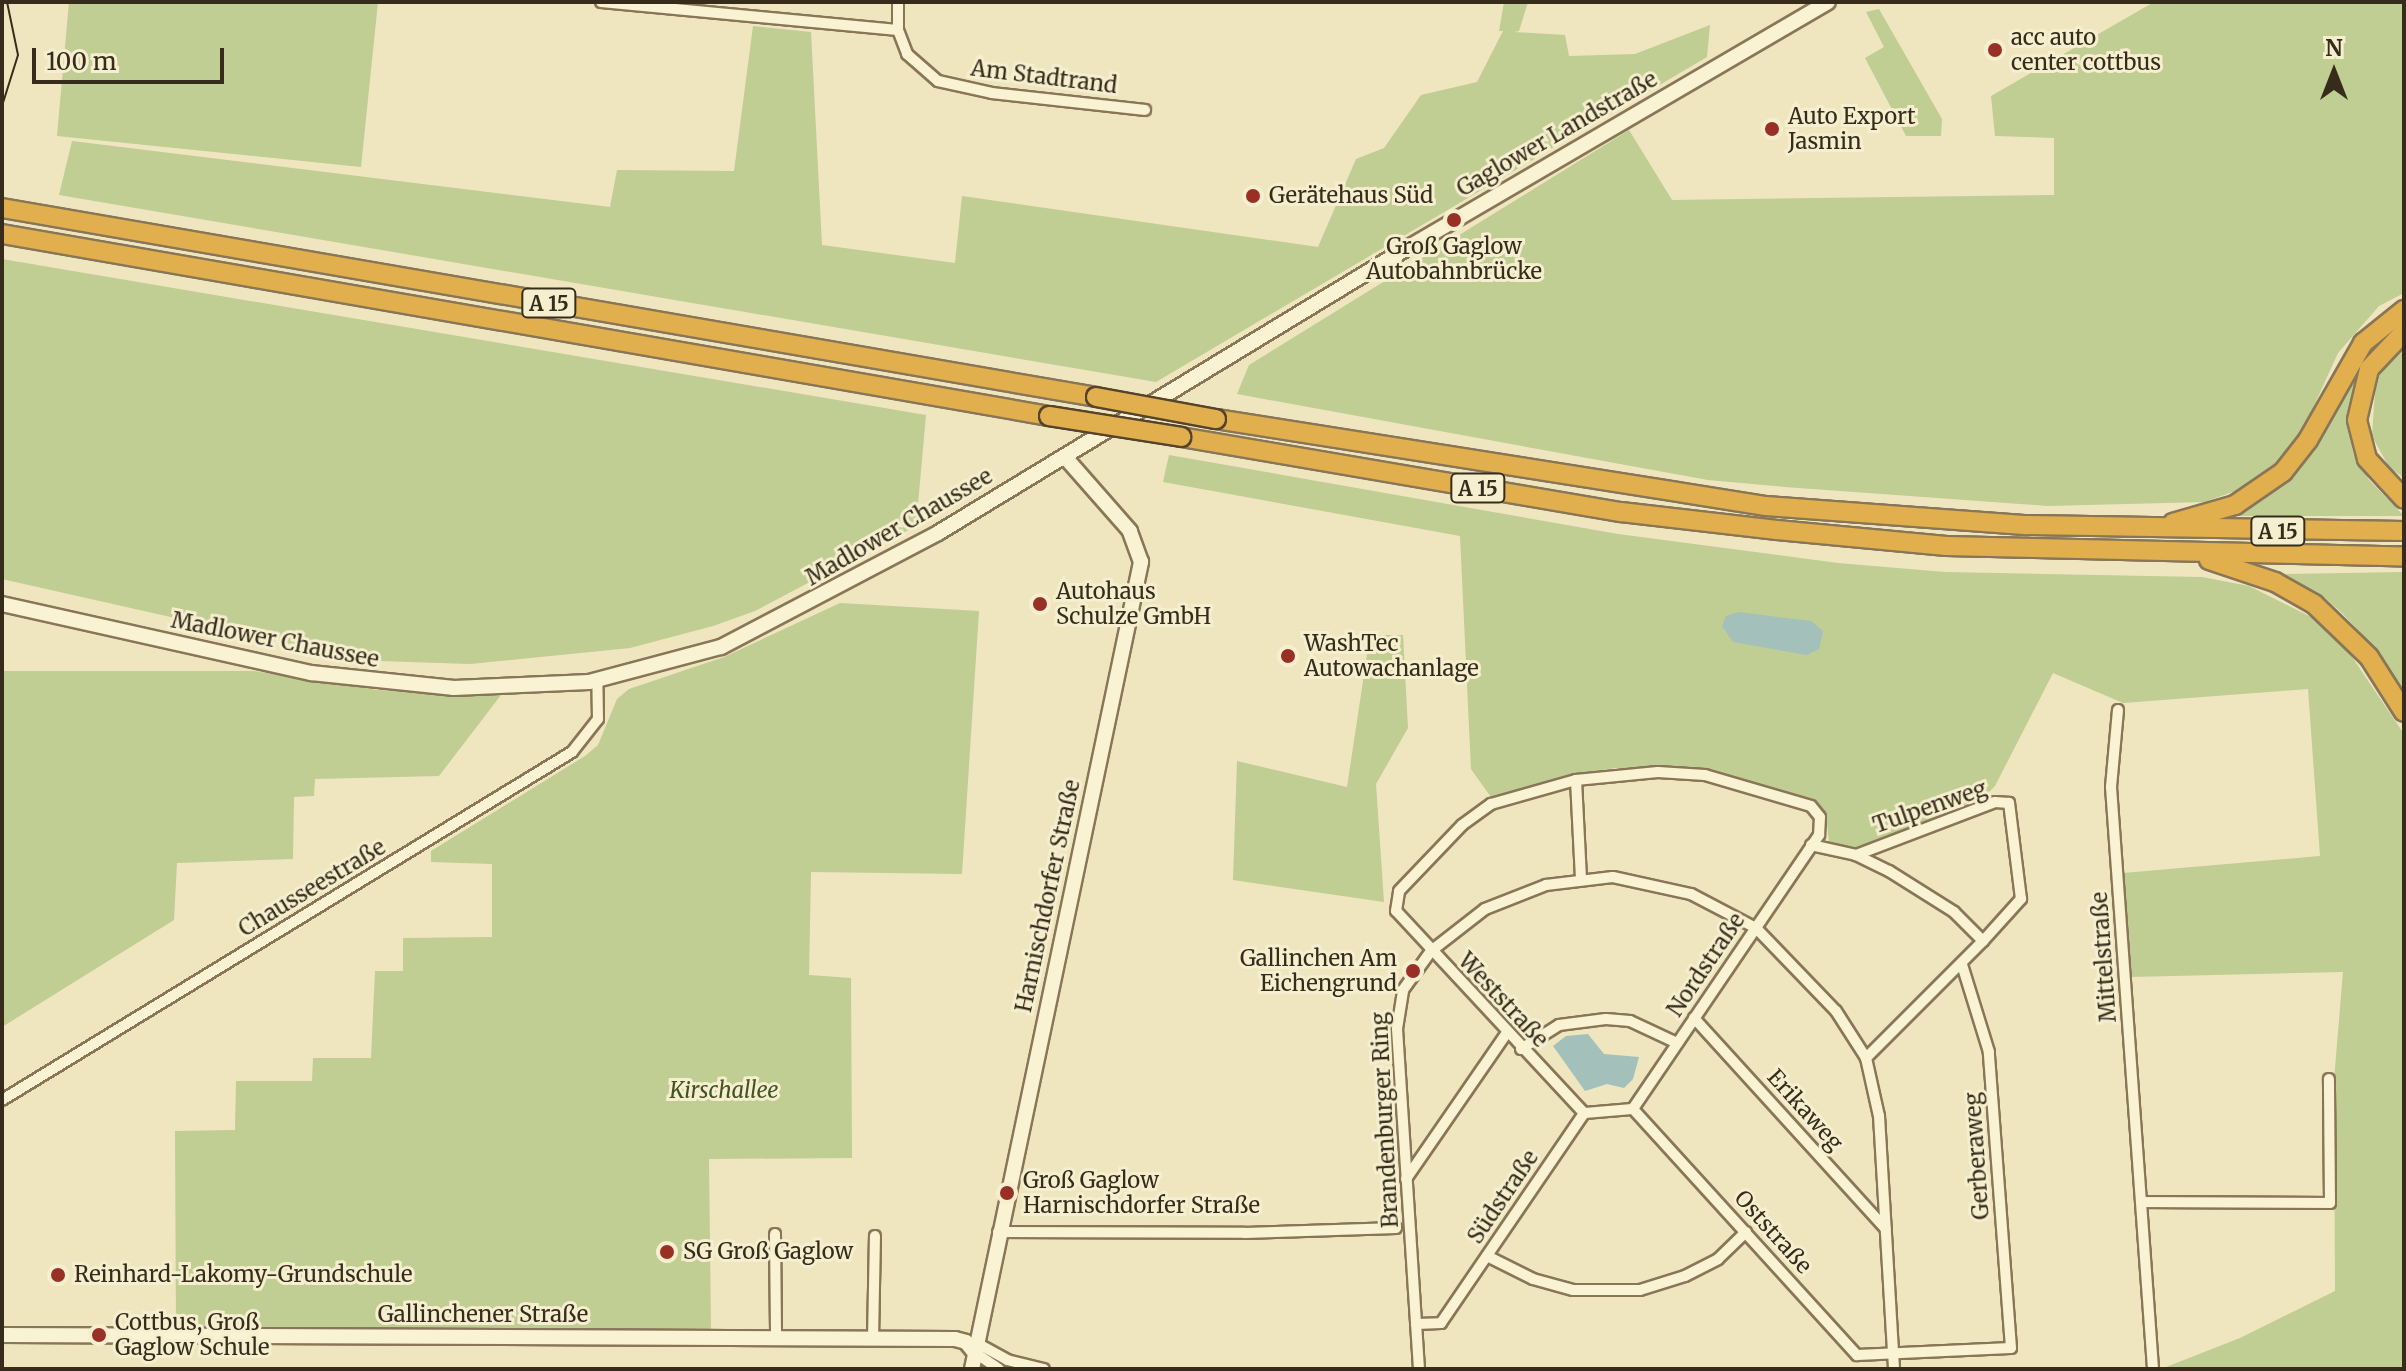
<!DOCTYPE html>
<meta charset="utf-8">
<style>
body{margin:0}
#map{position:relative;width:2406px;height:1371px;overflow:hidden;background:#efe5bf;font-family:Merriweather,serif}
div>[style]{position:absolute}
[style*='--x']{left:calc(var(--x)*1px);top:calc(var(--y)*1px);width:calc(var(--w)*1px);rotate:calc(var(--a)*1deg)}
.green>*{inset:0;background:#c0cd93}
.water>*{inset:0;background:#a3c0bb}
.roads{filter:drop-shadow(2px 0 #887657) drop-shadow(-2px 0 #887657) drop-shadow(0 2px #887657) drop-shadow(0 -2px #887657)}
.street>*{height:10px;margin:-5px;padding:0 5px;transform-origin:5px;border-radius:5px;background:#f9f2d3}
.secondary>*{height:14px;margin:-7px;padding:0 7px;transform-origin:7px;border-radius:7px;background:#f9f2d3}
.highway>*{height:18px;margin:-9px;padding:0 9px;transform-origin:9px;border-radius:9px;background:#e1af4d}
.tram>*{height:2px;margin:-1px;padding:0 1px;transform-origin:1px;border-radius:1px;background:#372c1c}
.bridges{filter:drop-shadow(2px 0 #55432c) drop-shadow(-2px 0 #55432c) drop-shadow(0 2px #55432c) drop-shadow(0 -2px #55432c)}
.highway-bridge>*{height:18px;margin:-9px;padding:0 9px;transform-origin:9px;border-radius:9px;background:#e1af4d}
.dots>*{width:22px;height:22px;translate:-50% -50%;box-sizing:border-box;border:4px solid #f6efcf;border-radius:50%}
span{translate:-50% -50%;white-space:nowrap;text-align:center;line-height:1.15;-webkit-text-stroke:6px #f6efcf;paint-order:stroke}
.shield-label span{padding:2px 6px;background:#f6efcf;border:2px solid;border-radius:6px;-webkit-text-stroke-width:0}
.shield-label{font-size:20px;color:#372c1c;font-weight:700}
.poi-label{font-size:22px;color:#372c1c}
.left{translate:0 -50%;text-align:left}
.right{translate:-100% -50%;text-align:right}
.street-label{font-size:22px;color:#372c1c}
.park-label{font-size:22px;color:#425422;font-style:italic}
.frame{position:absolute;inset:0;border:4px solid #372c1c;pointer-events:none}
.north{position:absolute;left:2294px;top:32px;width:80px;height:80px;-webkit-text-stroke:6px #f6efcf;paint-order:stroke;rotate:0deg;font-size:22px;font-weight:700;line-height:32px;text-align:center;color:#372c1c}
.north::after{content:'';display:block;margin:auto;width:28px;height:36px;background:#372c1c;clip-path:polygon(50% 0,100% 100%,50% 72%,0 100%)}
.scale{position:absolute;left:32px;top:48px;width:192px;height:36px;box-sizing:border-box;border:4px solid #372c1c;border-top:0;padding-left:10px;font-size:24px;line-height:28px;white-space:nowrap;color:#372c1c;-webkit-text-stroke:6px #f6efcf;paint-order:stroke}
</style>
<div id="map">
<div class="green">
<i style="clip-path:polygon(69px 2px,378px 2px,361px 167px,57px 136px)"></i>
<i style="clip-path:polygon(1504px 2px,1528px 2px,1519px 31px,1514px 32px,1565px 35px,1569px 56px,1635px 54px,1710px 25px,1707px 57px,1156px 382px,59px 195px,72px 141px,610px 207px,617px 170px,734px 171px,753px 26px,811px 32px,822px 245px,955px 263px,962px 196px,1318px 247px,1356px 159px,1384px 148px,1421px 95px,1477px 82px,1503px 31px,1499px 31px)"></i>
<i style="clip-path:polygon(2154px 2px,2404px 2px,2404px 293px,2379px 306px,2338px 353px,2302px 432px,2274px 467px,2247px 487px,2204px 502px,2048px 506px,1785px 487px,1708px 480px,1237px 394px,1249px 365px,1629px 130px,1672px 200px,2054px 195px,2054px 138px,1995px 136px,1991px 96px)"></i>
<i style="clip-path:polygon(1879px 9px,1942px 119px,1941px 136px,1906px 136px,1865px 58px,1884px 47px,1866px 12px)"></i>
<i style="clip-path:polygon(2px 259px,926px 415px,916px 526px,755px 611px,713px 626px,630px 648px,470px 664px,380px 661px,313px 649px,2px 579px)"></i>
<i style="clip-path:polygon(2404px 350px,2404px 478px,2389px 467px,2372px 436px,2376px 377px)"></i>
<i style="clip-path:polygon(2356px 365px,2360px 367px,2350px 421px,2353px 452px,2369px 480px,2404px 516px,2239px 516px,2292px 477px,2320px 440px)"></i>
<i style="clip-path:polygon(1169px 455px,1618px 534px,1838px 563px,1945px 572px,2202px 577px,2249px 586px,2317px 620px,2348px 651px,2404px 734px,2404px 1369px,2161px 1369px,2240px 1338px,2335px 1291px,2334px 1080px,2343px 972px,2130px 977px,2123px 873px,2320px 856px,2308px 689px,2123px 703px,2053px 673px,1995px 786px,1984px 797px,1855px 849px,1829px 842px,1826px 814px,1813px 799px,1706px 770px,1615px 768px,1571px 775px,1493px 800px,1471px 769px,1460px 536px,1163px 482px)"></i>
<i style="clip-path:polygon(2404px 572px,2404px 693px,2372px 645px,2343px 614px,2325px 598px,2280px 574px)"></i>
<i style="clip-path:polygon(840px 603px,979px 611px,962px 874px,811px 872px,809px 975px,851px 978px,852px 1158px,709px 1159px,711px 1332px,176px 1329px,175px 1131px,235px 1130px,236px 1081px,312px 1081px,313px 1058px,371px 1058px,375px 971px,403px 971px,403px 938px,492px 937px,492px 864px,431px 862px,431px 851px,585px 756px,598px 745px,617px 699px,629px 689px,724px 657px)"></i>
<i style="clip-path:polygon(1370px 635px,1403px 635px,1408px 728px,1376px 784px,1384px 902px,1233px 880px,1237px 761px,1347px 787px)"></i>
<i style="clip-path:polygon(2px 671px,254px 671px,377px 690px,501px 695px,439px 776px,315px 779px,314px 796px,294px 797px,293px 859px,177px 863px,174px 920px,2px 1027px)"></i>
</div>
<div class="water">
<i style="clip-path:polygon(1739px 612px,1811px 621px,1823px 631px,1819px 649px,1807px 655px,1733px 642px,1722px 626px,1726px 616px)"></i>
<i style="clip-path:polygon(1588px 1034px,1604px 1054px,1639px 1057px,1633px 1079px,1624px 1088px,1607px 1084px,1585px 1091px,1553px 1046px,1566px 1036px)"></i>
</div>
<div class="roads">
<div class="street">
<i style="--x:601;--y:2;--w:298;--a:5.4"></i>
<i style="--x:898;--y:2;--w:28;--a:90"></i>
<i style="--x:898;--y:30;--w:26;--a:69"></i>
<i style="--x:907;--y:54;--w:41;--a:41.1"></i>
<i style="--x:938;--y:81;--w:55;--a:12.5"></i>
<i style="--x:992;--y:93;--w:154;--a:6.3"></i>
<i style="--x:2118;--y:710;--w:77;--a:95.2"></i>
<i style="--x:2111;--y:787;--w:584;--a:85.87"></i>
<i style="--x:1576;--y:780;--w:98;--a:87.1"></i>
<i style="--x:1811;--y:845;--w:46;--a:12.5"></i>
<i style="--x:1856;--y:855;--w:37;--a:26"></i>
<i style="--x:1889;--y:871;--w:77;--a:32.2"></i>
<i style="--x:1954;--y:912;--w:41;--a:45"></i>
<i style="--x:1983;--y:941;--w:57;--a:-47.9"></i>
<i style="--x:2021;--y:899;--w:97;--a:-97.1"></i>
<i style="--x:2009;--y:803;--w:14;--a:-176"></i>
<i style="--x:1995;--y:802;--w:149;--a:159.1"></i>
<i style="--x:1694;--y:1018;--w:285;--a:47.7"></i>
<i style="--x:1521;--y:1049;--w:45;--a:-32.3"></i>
<i style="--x:1559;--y:1025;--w:47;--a:-7.3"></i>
<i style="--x:1606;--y:1019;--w:24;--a:5"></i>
<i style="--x:1630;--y:1021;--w:52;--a:25.1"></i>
<i style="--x:1866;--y:1058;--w:165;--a:-45"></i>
<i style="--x:2;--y:1100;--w:668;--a:-31.41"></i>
<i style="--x:572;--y:752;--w:42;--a:-51.8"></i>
<i style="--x:598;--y:719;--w:39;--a:-91"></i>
<i style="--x:1633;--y:1109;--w:333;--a:47.7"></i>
<i style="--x:1857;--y:1355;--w:154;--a:-2.6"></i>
<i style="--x:2011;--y:1348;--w:297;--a:-94.3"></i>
<i style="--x:1989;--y:1052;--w:91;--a:-107.2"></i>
<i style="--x:1584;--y:1113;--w:276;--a:-132.9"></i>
<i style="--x:1396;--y:911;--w:20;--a:-81"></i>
<i style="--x:1399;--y:891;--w:91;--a:-46.3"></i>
<i style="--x:1462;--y:825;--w:36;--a:-36"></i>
<i style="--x:1491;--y:804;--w:88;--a:-15.8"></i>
<i style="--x:1576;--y:780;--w:82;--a:-5.6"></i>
<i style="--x:1658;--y:772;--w:47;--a:3.7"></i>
<i style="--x:1705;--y:775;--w:110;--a:16.3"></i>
<i style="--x:1811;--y:806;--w:14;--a:51"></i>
<i style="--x:1820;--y:817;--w:18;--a:93"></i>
<i style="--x:1819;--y:835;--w:331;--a:124.2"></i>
<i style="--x:1584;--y:1113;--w:49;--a:-4.7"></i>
<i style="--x:1406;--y:1179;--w:176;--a:-55.4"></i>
<i style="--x:2142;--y:1202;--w:188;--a:0.3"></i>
<i style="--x:2330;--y:1203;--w:124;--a:-90.5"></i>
<i style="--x:998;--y:1232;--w:247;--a:0.2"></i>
<i style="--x:1245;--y:1233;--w:151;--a:-1.9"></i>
<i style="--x:775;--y:1234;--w:104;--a:89.4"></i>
<i style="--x:1487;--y:1256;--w:51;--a:26.6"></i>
<i style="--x:1533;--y:1279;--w:41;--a:15.4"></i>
<i style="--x:1573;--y:1290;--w:67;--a:0"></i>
<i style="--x:1640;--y:1290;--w:47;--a:-17.3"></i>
<i style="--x:1685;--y:1276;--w:37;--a:-27"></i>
<i style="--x:1718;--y:1259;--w:39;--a:-44"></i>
<i style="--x:1416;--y:1324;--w:25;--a:-2"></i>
<i style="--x:1441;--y:1323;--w:254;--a:-55.7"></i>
<i style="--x:873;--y:1339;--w:103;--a:-88.9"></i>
<i style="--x:975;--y:1342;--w:37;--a:29"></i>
<i style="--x:1007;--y:1360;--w:38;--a:14"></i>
<i style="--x:974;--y:1352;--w:30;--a:34"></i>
<i style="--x:1419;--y:1369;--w:341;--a:-93.7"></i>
<i style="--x:1397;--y:1029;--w:39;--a:-81"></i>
<i style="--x:1403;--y:990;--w:48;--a:-54.3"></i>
<i style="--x:1431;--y:951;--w:68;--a:-37.9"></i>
<i style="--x:1485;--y:909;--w:66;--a:-21.5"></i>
<i style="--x:1546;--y:885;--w:67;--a:-6.8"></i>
<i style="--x:1613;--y:877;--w:80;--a:12.3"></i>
<i style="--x:1691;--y:894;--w:73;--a:27.6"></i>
<i style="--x:1756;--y:928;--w:115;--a:46.1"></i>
<i style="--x:1836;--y:1011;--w:56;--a:57.4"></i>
<i style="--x:1866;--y:1058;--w:59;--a:77.4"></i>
<i style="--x:1879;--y:1116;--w:253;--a:86.6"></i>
</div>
<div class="secondary">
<i style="--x:2;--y:604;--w:317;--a:12.6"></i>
<i style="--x:311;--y:673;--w:144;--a:6"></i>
<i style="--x:454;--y:688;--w:135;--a:-2.5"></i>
<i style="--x:589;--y:682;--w:137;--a:-14.9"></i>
<i style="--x:721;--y:647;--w:245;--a:-27.7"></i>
<i style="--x:938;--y:533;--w:551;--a:-31.27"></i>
<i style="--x:1409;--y:247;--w:485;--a:-30.3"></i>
<i style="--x:2;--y:1335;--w:953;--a:0.24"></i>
<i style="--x:955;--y:1339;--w:11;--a:15"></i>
<i style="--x:966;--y:1342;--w:13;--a:51"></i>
<i style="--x:972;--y:1369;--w:825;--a:-78.17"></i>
<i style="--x:1141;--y:562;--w:33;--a:-110"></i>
<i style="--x:1130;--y:531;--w:98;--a:-131.3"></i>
</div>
<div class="highway">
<i style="--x:2;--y:208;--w:1110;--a:9.8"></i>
<i style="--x:2;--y:234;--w:1063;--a:9.86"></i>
<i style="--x:2404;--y:332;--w:51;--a:133.4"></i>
<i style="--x:2369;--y:369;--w:52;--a:103.2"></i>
<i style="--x:2357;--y:420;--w:40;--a:75.6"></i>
<i style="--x:2367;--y:459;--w:54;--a:47.2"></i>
<i style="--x:1216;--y:419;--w:557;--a:8.99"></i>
<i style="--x:1766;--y:506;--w:262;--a:4.2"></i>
<i style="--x:2027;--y:525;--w:377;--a:0.9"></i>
<i style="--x:1181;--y:437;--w:446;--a:9.7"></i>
<i style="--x:1621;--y:512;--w:157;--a:6.6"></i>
<i style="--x:1777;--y:530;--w:170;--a:5.4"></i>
<i style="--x:1946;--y:546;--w:458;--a:1.3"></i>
<i style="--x:2173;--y:523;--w:65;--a:-16.2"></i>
<i style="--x:2235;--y:505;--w:58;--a:-34.5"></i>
<i style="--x:2283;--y:472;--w:41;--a:-52"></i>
<i style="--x:2308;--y:440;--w:112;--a:-60.4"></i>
<i style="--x:2363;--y:343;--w:53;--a:-38.8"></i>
<i style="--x:2209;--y:560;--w:70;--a:18.4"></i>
<i style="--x:2275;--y:582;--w:45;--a:29.4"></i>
<i style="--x:2314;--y:604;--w:76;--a:43.9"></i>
<i style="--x:2369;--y:657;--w:65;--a:57.5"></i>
</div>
</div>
<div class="tram">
<i style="--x:2;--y:106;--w:53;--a:-72.6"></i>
<i style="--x:18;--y:55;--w:54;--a:-101.7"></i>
</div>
<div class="bridges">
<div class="highway-bridge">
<i style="--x:1096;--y:397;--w:122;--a:10.4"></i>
<i style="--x:1049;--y:416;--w:134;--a:9"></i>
</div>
</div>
<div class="dots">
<i style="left:1995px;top:50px;background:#983026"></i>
<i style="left:1772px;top:129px;background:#983026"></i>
<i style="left:1253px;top:196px;background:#983026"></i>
<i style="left:1454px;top:220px;background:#983026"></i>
<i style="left:1040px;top:604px;background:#983026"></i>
<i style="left:1288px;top:656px;background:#983026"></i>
<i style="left:1413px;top:971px;background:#983026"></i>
<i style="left:1007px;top:1193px;background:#983026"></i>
<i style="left:667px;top:1252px;background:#983026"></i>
<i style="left:58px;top:1275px;background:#983026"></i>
<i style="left:99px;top:1335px;background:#983026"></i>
</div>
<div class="shield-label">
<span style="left:549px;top:303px">A 15</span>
<span style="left:1478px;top:488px">A 15</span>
<span style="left:2278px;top:531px">A 15</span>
</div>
<div class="poi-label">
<span class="left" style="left:2011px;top:50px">acc auto<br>center cottbus</span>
<span class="left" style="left:1788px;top:129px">Auto Export<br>Jasmin</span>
<span class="left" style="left:1269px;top:196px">Gerätehaus Süd</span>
<span style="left:1454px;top:259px">Groß Gaglow<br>Autobahnbrücke</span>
<span class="left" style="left:1056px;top:604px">Autohaus<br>Schulze GmbH</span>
<span class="left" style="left:1304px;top:656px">WashTec<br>Autowachanlage</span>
<span class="right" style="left:1397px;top:971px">Gallinchen Am<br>Eichengrund</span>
<span class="left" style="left:1023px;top:1193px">Groß Gaglow<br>Harnischdorfer Straße</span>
<span class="left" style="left:683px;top:1252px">SG Groß Gaglow</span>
<span class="left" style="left:74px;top:1275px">Reinhard-Lakomy-Grundschule</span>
<span class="left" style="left:115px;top:1335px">Cottbus, Groß<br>Gaglow Schule</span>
</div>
<div class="street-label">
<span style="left:1044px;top:77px;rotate:7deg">Am Stadtrand</span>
<span style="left:1557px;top:134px;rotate:-30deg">Gaglower Landstraße</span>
<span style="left:899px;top:527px;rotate:-30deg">Madlower Chaussee</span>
<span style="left:275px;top:640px;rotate:11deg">Madlower Chaussee</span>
<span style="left:1930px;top:807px;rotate:-19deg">Tulpenweg</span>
<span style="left:312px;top:888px;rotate:-31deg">Chausseestraße</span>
<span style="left:1048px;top:896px;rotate:-78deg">Harnischdorfer Straße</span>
<span style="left:2104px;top:957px;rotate:-94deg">Mittelstraße</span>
<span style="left:1706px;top:965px;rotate:-56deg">Nordstraße</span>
<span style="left:1503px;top:1000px;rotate:47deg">Weststraße</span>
<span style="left:1805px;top:1110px;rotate:48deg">Erikaweg</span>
<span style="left:1385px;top:1120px;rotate:-93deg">Brandenburger Ring</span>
<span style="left:1977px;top:1156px;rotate:-94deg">Gerberaweg</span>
<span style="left:1503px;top:1197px;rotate:-56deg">Südstraße</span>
<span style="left:1773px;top:1232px;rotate:48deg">Oststraße</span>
<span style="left:483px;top:1315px">Gallinchener Straße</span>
</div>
<div class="park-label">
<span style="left:724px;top:1091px">Kirschallee</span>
</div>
<div class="frame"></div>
<div class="north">N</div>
<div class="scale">100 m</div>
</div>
